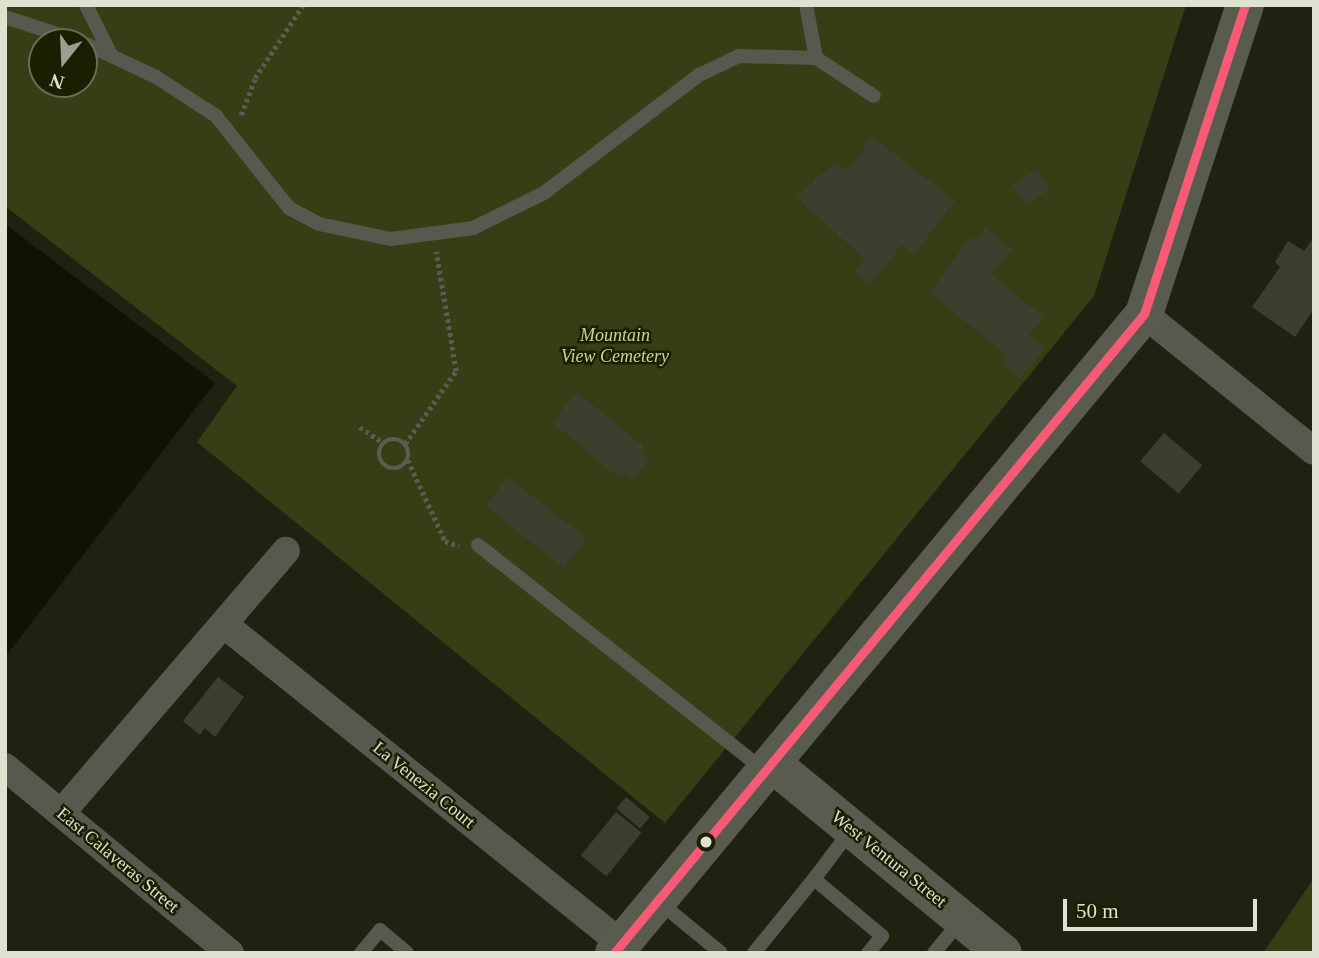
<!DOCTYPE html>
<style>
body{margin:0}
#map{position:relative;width:1319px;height:958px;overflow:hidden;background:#1f2211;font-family:"Times New Roman",serif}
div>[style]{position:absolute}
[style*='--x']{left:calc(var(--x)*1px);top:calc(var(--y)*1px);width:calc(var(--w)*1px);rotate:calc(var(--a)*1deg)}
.green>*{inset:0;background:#373e16}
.water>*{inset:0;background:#101302}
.building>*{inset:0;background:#3c3f2e;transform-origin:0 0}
.path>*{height:4.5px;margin-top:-2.25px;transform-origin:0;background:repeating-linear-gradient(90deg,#5a5d52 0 3.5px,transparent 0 7px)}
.path>.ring{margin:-2.25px;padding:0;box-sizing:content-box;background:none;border:4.5px solid #5a5d52;border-radius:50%}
.lane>*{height:14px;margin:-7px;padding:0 7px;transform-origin:7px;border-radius:7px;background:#57594f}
.street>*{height:28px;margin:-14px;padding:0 14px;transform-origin:14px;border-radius:14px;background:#57594f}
.secondary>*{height:38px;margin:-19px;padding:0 19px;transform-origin:19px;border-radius:19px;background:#595b4e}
.bus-1>*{height:9px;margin:-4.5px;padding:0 4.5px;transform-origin:4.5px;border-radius:4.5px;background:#f75a77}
.dots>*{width:19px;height:19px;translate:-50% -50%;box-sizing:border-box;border:4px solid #1a1f02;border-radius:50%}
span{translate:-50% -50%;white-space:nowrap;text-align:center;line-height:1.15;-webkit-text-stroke:5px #1a1f02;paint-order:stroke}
.park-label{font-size:18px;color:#c8d688;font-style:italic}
.street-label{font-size:18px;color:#dee2d0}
.frame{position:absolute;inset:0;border:7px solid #dee2d0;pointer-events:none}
.north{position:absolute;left:28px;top:28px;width:70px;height:70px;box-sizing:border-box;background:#1a1f02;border:2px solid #686d54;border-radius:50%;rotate:198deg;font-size:19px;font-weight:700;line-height:28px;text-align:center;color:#dee2d0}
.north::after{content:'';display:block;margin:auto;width:24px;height:32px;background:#9b9f8d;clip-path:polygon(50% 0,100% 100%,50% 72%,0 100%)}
.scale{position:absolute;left:1063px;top:899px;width:194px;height:32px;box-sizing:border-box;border:4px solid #dee2d0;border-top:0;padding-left:9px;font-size:21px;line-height:24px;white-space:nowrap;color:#dee2d0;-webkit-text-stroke:5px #1a1f02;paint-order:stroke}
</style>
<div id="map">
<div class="green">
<i style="clip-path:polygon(evenodd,5px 5px,1186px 5px,1094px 296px,665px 823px,197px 442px,237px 386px,5px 206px,5px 5px,42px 42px,84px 42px,84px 84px,42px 84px,42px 42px)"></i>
<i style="clip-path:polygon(1314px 878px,1314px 953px,1263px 953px)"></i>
</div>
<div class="water">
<i style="clip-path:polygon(5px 224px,215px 383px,5px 657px)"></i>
</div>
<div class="building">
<i style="clip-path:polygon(872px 136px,955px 201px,914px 254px,902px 245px,870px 284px,854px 272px,865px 259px,796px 197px,834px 163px,849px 171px)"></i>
<i style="left:1037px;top:169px;width:24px;height:29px;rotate:57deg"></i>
<i style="clip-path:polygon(985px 228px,1012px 249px,991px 275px,1044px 317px,1029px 335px,1045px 349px,1020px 379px,1002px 364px,1009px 357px,930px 293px,970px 237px,975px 241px)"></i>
<i style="clip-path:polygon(1314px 237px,1314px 309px,1295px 337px,1252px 307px,1280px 267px,1275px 262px,1288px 241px,1304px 251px)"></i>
<i style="clip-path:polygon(577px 392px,644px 447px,640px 451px,649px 459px,633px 479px,625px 472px,619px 478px,552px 422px)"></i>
<i style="left:1164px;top:433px;width:50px;height:37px;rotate:40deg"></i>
<i style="left:508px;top:477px;width:100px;height:37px;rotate:38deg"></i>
<i style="clip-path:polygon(218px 677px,244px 697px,215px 737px,205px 728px,200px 735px,183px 721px)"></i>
<i style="left:626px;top:797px;width:31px;height:15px;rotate:40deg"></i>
<i style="left:616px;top:812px;width:33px;height:56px;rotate:39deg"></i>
</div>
<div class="path">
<i style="--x:241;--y:115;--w:40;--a:-69"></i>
<i style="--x:255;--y:78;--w:87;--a:-56.7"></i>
<i style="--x:360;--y:427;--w:29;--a:34"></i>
<i class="ring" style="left:379px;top:439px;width:25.5px;height:25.5px"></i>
<i style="--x:405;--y:444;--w:89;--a:-55.1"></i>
<i style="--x:456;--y:371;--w:121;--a:-99.5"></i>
<i style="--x:408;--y:460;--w:89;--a:65.4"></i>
<i style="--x:445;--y:541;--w:15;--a:20"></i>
</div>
<div class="lane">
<i style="--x:86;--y:5;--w:54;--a:63.4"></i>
<i style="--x:806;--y:5;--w:54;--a:79.3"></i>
<i style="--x:5;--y:17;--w:80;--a:18.2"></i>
<i style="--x:84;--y:43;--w:80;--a:25.3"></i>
<i style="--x:156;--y:77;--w:72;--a:33"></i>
<i style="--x:216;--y:116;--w:117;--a:51.6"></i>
<i style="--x:289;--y:208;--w:34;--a:28"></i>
<i style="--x:319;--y:224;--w:74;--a:11.8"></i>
<i style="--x:391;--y:239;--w:83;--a:-7.6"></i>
<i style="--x:473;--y:228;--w:79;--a:-26.2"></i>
<i style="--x:544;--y:193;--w:195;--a:-37.3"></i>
<i style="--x:699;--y:75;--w:44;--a:-25.4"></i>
<i style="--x:739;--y:56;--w:77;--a:1.5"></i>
<i style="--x:816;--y:58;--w:69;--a:33.2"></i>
<i style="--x:478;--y:545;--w:364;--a:38.2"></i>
<i style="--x:814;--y:879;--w:61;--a:-52.9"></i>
<i style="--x:659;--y:902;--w:80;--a:39.4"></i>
<i style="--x:361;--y:953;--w:30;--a:-50"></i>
<i style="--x:380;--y:930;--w:35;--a:40"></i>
<i style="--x:754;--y:953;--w:95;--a:-51"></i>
<i style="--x:814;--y:879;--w:89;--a:40"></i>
<i style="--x:882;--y:936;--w:22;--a:129"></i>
<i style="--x:934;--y:953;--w:43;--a:-50.7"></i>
</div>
<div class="street">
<i style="--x:1144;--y:314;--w:218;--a:38.9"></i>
<i style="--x:226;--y:626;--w:508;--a:38.77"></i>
<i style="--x:5;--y:767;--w:292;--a:39.6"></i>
<i style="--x:62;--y:812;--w:344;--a:-49.4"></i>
</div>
<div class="secondary">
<i style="--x:774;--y:765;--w:296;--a:39.4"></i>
<i style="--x:614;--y:953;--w:830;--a:-50.33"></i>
<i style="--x:1144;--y:314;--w:325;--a:-71.9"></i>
</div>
<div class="bus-1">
<i style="--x:614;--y:953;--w:830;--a:-50.33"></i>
<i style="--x:1144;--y:314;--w:325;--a:-71.9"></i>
</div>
<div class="dots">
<i style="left:706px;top:842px;background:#dee2d0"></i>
</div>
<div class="park-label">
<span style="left:615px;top:346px">Mountain<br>View Cemetery</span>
</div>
<div class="street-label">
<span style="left:424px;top:785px;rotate:39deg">La Venezia Court</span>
<span style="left:889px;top:859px;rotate:39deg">West Ventura Street</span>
<span style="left:118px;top:860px;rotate:40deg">East Calaveras Street</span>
</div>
<div class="frame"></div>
<div class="north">N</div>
<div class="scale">50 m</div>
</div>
